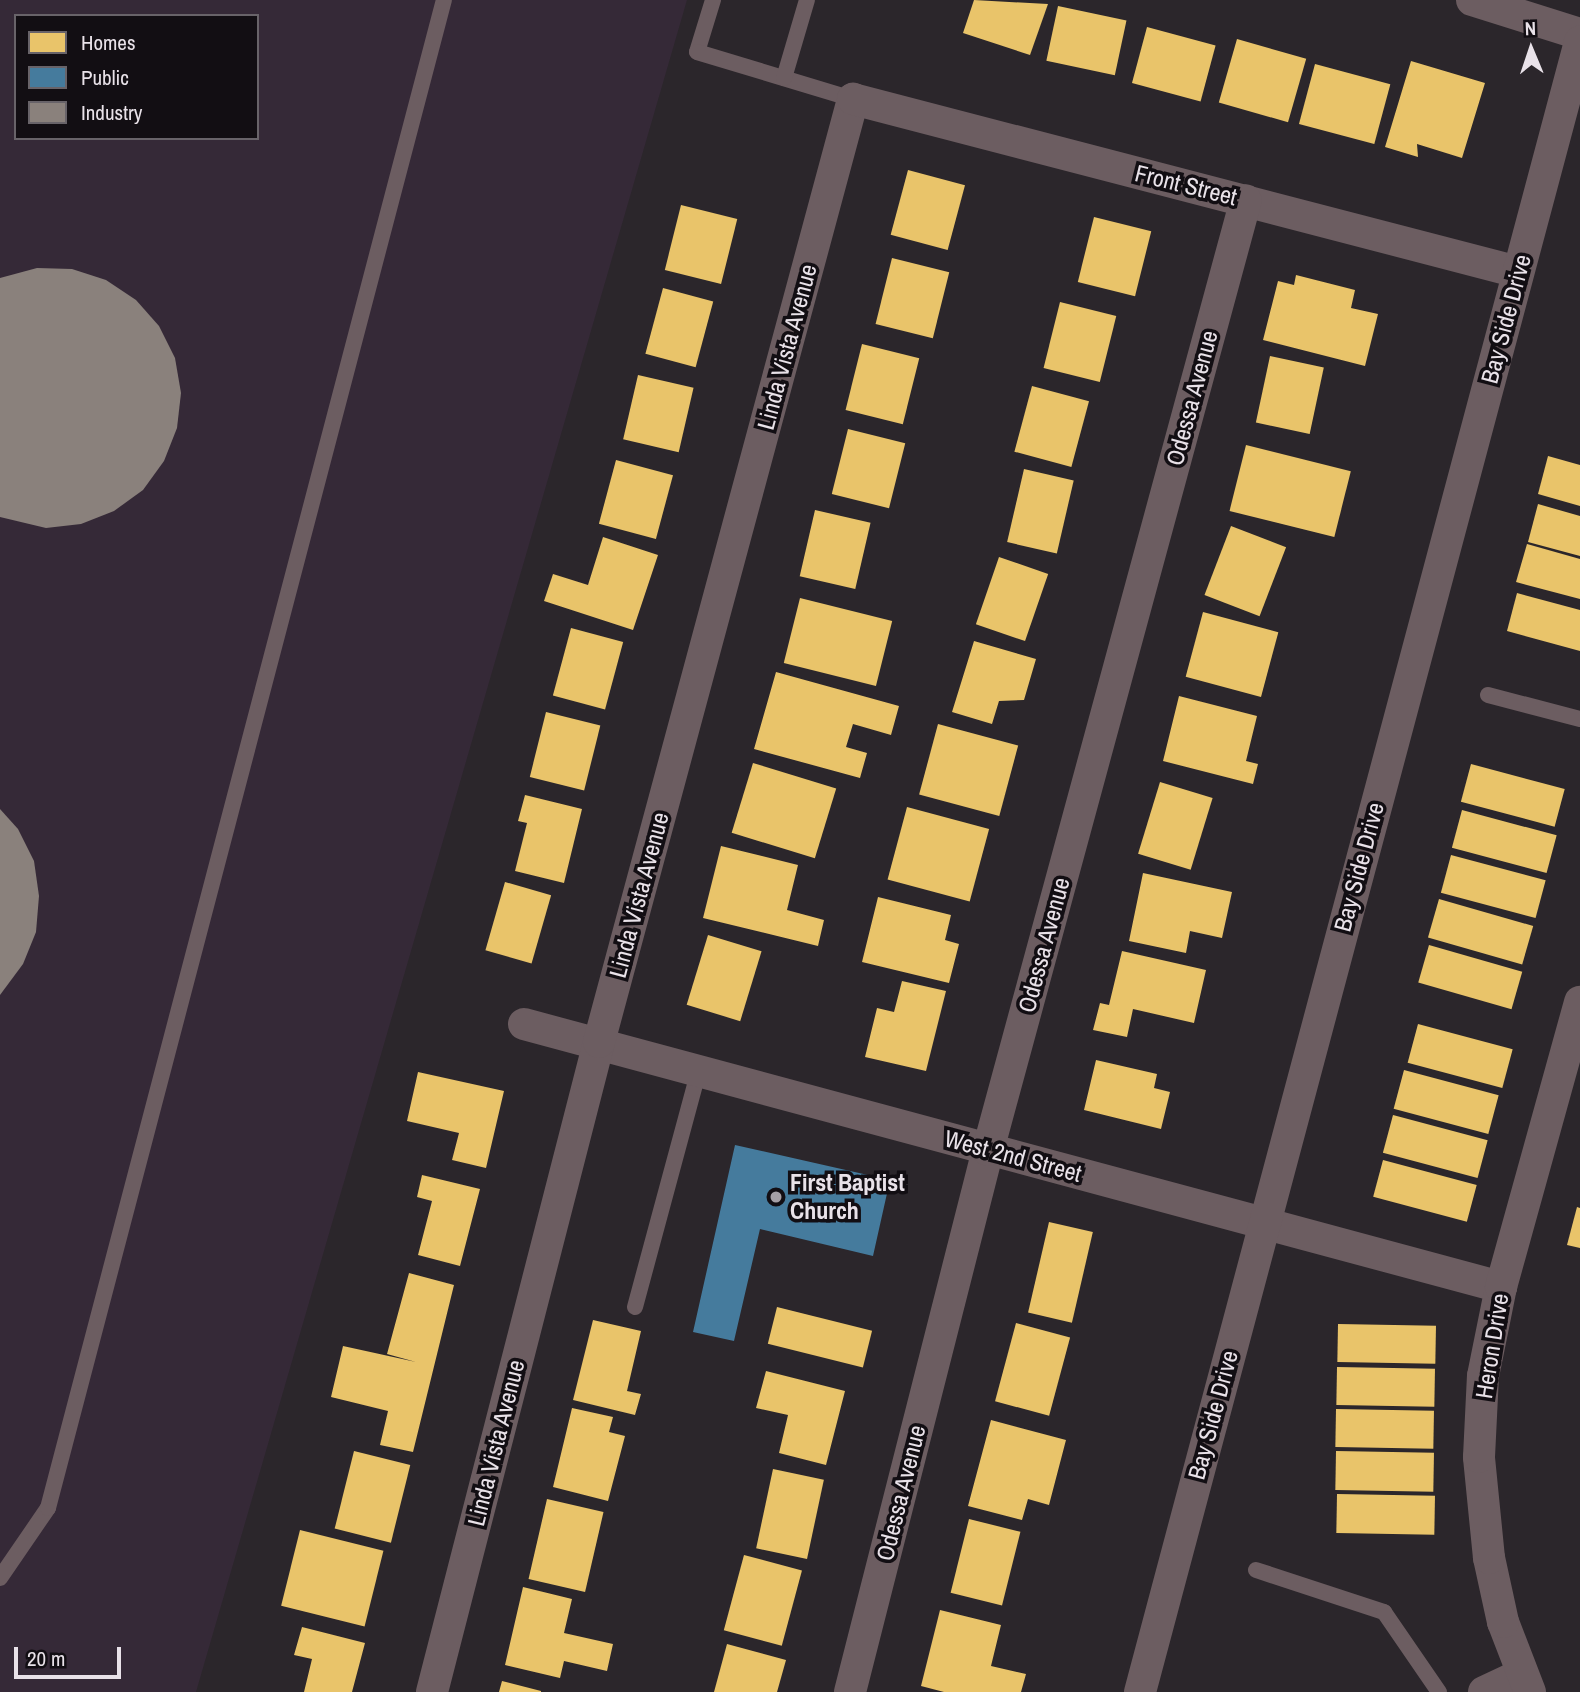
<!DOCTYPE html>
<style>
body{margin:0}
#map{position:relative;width:1580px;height:1692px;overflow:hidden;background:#2b262b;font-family:"Archivo Narrow",sans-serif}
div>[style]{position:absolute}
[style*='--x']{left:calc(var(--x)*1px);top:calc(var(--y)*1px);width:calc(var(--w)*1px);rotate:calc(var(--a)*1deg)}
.built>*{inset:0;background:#352937}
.homes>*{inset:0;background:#e9c46a;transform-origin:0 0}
.public>*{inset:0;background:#457b9d}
.industry>*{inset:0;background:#8a817c}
.lane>*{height:16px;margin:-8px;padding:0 8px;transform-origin:8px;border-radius:8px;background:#6c5d61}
.street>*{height:32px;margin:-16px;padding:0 16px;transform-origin:16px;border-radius:16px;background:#6c5d61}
.dots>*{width:19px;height:19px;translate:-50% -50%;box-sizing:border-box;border:4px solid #120e13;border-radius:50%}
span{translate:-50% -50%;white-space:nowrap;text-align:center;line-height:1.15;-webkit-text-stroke:7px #120e13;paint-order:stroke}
.street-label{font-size:24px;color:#e9e2e9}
.poi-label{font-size:24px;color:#e9e2e9;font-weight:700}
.left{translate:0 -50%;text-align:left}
.legend{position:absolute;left:14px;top:14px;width:245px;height:126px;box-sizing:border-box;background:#120e13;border:2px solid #686369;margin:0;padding:9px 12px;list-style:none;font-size:21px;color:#e9e2e9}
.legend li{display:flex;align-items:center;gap:14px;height:35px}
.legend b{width:35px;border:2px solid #686369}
.north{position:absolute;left:1496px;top:14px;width:70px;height:70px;-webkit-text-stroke:5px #120e13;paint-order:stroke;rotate:358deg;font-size:19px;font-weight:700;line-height:28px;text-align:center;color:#e9e2e9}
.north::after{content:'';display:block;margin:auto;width:24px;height:32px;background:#e9e2e9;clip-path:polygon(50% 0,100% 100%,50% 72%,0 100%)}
.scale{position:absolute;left:14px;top:1647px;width:107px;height:32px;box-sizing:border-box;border:4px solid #e9e2e9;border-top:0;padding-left:9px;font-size:21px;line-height:24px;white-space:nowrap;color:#e9e2e9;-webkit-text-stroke:5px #120e13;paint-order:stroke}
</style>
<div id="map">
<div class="built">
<i style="clip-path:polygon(evenodd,0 0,687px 0,196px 1692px,0 1692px,0 0,16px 16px,257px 16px,257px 138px,16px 138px,16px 16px)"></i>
</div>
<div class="homes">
<i style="clip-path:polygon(974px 0,1048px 4px,1030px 55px,963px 33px)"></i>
<i style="left:1058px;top:6px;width:70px;height:56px;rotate:12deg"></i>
<i style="left:1147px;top:27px;width:71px;height:58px;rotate:15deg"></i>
<i style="left:1237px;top:39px;width:72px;height:66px;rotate:16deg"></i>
<i style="clip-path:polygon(1411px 61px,1485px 83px,1462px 158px,1417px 144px,1418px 157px,1385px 147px)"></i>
<i style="left:1315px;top:64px;width:78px;height:62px;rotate:15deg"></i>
<i style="left:908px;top:170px;width:59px;height:67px;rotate:15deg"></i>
<i style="left:681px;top:205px;width:58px;height:67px;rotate:14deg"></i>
<i style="left:1094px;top:217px;width:59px;height:67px;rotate:14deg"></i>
<i style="left:892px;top:258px;width:59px;height:68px;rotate:14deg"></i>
<i style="clip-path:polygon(1296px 275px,1355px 290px,1351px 308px,1378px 314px,1365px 366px,1263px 340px,1278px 281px,1294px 285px)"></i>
<i style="left:663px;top:288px;width:52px;height:68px;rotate:15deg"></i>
<i style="left:1060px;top:302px;width:58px;height:68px;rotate:14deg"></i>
<i style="left:862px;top:344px;width:59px;height:68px;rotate:14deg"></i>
<i style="left:1270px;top:356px;width:55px;height:68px;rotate:12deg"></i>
<i style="left:638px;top:375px;width:57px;height:66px;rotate:13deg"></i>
<i style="left:1032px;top:386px;width:59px;height:68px;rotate:15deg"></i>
<i style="left:848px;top:429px;width:59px;height:67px;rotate:14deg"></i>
<i style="left:1246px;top:445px;width:108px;height:68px;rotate:14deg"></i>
<i style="clip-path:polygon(1548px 456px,1580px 465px,1580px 506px,1538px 494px)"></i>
<i style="left:616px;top:460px;width:59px;height:66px;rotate:15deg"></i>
<i style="left:1024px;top:469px;width:51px;height:75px;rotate:13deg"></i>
<i style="clip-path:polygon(1538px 504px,1580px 516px,1580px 556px,1528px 542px)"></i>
<i style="left:815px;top:510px;width:57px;height:68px;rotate:13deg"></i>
<i style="left:1231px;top:526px;width:59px;height:74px;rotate:21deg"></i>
<i style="clip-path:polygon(603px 537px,658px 555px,633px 630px,544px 601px,553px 574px,588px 585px)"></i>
<i style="clip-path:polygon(1527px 544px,1580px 559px,1580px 599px,1516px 582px)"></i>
<i style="left:999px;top:557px;width:52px;height:71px;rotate:19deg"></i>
<i style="clip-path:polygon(1517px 593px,1580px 610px,1580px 651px,1507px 631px)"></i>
<i style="left:800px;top:598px;width:95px;height:67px;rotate:14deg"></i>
<i style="left:1203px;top:612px;width:78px;height:67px;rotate:15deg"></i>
<i style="left:571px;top:628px;width:54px;height:70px;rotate:15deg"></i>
<i style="clip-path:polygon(974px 641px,1036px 659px,1024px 700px,999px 701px,992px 724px,952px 712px)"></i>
<i style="clip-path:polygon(776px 672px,899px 706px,891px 735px,853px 724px,846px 747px,867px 753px,860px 778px,754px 749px)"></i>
<i style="clip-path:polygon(1179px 696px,1257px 716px,1246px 761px,1258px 764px,1253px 784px,1163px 761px)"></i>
<i style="left:546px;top:712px;width:56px;height:67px;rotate:14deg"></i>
<i style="left:938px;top:724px;width:83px;height:73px;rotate:15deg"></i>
<i style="left:753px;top:763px;width:87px;height:73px;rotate:17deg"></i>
<i style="left:1471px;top:764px;width:97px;height:39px;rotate:15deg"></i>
<i style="left:1160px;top:782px;width:55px;height:75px;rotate:17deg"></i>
<i style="clip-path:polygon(525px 795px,582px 809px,564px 883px,515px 871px,527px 823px,518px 821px)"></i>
<i style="left:907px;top:807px;width:85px;height:75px;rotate:15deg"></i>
<i style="left:1462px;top:810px;width:98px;height:39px;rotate:15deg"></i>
<i style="clip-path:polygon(721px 846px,798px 865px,787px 910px,824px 920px,818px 946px,703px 918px)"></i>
<i style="left:1451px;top:855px;width:98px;height:39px;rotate:15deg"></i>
<i style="clip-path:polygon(1143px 873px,1232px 892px,1222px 938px,1190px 931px,1186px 953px,1129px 941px)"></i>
<i style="left:505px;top:882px;width:48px;height:71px;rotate:16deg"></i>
<i style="clip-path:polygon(878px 897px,951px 915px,945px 940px,959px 944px,949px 983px,862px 962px)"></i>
<i style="left:1439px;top:899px;width:98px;height:40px;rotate:16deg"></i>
<i style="left:708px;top:935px;width:56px;height:73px;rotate:17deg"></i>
<i style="left:1429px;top:945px;width:97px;height:39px;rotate:16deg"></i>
<i style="clip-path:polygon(1122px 951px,1206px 970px,1194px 1023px,1133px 1009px,1127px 1037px,1093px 1030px,1100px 1003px,1109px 1005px)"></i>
<i style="clip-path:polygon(902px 981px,946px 991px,926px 1071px,865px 1057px,877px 1008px,894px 1012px)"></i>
<i style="left:1418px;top:1024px;width:98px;height:40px;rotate:15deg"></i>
<i style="clip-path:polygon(1096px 1060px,1157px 1074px,1154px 1088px,1170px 1092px,1161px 1129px,1084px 1110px)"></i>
<i style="left:1404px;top:1070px;width:98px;height:40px;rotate:15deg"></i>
<i style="clip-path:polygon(418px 1072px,504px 1091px,486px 1168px,452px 1160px,459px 1133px,407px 1121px)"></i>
<i style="left:1393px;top:1115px;width:98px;height:39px;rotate:15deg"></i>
<i style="left:1383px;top:1160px;width:97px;height:38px;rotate:15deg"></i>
<i style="clip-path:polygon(422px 1175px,480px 1189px,460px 1266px,418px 1255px,432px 1201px,417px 1197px)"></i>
<i style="clip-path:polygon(1577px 1207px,1580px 1208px,1580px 1248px,1567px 1245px)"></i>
<i style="left:1049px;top:1222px;width:45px;height:93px;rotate:13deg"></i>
<i style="clip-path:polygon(409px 1273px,454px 1285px,413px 1452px,380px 1445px,388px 1411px,331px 1397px,343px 1346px,416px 1362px,387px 1354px)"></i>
<i style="left:777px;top:1307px;width:98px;height:38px;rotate:14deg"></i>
<i style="clip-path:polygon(593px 1320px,641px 1331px,627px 1391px,641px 1394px,635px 1415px,573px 1400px)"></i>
<i style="left:1016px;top:1323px;width:56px;height:81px;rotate:15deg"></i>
<i style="left:1338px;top:1324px;width:98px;height:38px;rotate:1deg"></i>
<i style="left:1337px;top:1367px;width:98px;height:38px;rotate:1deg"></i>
<i style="clip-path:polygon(766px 1371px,845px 1391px,826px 1465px,779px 1453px,788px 1415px,756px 1408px)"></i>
<i style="clip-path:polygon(572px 1408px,613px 1417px,609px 1432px,625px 1436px,608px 1501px,553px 1487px)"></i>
<i style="left:1336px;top:1409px;width:98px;height:38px;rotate:1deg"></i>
<i style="clip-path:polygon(991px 1420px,1066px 1440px,1049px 1505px,1028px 1499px,1022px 1520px,968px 1506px)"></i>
<i style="left:354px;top:1451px;width:58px;height:80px;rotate:14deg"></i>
<i style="left:1336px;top:1451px;width:98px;height:39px;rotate:1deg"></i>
<i style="left:773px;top:1469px;width:52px;height:81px;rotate:12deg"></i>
<i style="left:1337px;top:1494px;width:98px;height:39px;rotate:1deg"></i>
<i style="left:547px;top:1499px;width:58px;height:82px;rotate:13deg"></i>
<i style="left:969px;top:1519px;width:53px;height:76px;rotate:14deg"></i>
<i style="left:300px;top:1530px;width:86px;height:78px;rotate:14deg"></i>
<i style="left:744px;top:1555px;width:60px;height:78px;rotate:15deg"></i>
<i style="clip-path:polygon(523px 1587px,572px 1599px,564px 1633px,613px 1644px,607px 1671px,564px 1661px,560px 1678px,505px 1665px)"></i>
<i style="clip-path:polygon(940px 1610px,1001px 1625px,991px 1666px,1026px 1674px,1021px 1692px,944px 1692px,921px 1686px)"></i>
<i style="clip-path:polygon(302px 1627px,365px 1643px,352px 1692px,304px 1692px,312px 1659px,294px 1655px)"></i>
<i style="clip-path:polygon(727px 1644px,786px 1660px,777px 1692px,714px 1692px)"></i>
<i style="clip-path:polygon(502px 1681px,541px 1691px,541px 1692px,499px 1692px)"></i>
</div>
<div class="public">
<i style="clip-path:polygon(735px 1145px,890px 1180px,873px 1256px,760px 1229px,734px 1341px,693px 1332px)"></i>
</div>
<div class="industry">
<i style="clip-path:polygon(37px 268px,72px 269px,106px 280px,136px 300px,159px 326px,175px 358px,181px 393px,177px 428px,164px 461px,143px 490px,114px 511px,81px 524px,46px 528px,0 517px,0 278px)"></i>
<i style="clip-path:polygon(0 809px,18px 829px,34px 861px,39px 896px,36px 932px,23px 964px,0 995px)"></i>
</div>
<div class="lane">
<i style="--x:713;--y:0;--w:54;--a:107.1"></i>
<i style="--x:697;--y:52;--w:163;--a:16.8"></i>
<i style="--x:784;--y:78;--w:81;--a:-73.6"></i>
<i style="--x:1488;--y:695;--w:95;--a:14.6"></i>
<i style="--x:635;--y:1307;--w:245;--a:-74.9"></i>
<i style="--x:1256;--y:1570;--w:135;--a:18.2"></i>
<i style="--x:1384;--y:1612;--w:97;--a:55.5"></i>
<i style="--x:0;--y:1578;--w:85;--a:-55.6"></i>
<i style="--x:48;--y:1508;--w:1559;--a:-75.29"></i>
</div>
<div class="street">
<i style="--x:1472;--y:0;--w:113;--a:17.5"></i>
<i style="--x:524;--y:1024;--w:1012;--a:15.07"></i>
<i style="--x:432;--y:1692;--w:671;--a:-75.59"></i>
<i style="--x:599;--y:1042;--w:977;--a:-74.92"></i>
<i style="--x:853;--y:99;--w:687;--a:14.58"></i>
<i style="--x:850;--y:1692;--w:559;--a:-75.72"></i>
<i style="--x:988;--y:1150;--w:984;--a:-74.81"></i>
<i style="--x:1140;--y:1692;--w:1708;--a:-75.07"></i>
<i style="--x:1484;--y:1692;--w:40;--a:-25"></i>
<i style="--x:1530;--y:1692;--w:75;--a:-111.1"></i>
<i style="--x:1503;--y:1622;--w:66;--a:-102.3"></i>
<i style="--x:1489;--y:1558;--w:101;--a:-95.7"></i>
<i style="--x:1479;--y:1457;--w:81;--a:-87.2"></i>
<i style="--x:1483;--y:1376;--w:91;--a:-78.6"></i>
<i style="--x:1501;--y:1287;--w:296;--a:-74.5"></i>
</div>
<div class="dots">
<i style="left:776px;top:1197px;background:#a6a0a6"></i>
</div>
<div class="street-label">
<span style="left:1186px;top:185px;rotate:14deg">Front Street</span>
<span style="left:1506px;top:319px;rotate:-75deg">Bay Side Drive</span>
<span style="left:787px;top:347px;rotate:-75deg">Linda Vista Avenue</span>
<span style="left:1192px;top:398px;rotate:-75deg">Odessa Avenue</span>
<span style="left:1359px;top:867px;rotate:-75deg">Bay Side Drive</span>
<span style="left:639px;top:895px;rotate:-75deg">Linda Vista Avenue</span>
<span style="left:1044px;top:945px;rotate:-75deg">Odessa Avenue</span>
<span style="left:1013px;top:1156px;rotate:15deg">West 2nd Street</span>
<span style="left:1492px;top:1346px;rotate:-81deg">Heron Drive</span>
<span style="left:1213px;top:1415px;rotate:-75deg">Bay Side Drive</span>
<span style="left:496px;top:1443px;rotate:-76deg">Linda Vista Avenue</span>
<span style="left:901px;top:1493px;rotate:-76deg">Odessa Avenue</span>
</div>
<div class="poi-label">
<span class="left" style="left:790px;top:1197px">First Baptist<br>Church</span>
</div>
<ul class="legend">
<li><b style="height:19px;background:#e9c46a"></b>Homes</li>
<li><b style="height:19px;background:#457b9d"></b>Public</li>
<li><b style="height:19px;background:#8a817c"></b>Industry</li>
</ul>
<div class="north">N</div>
<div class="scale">20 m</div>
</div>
